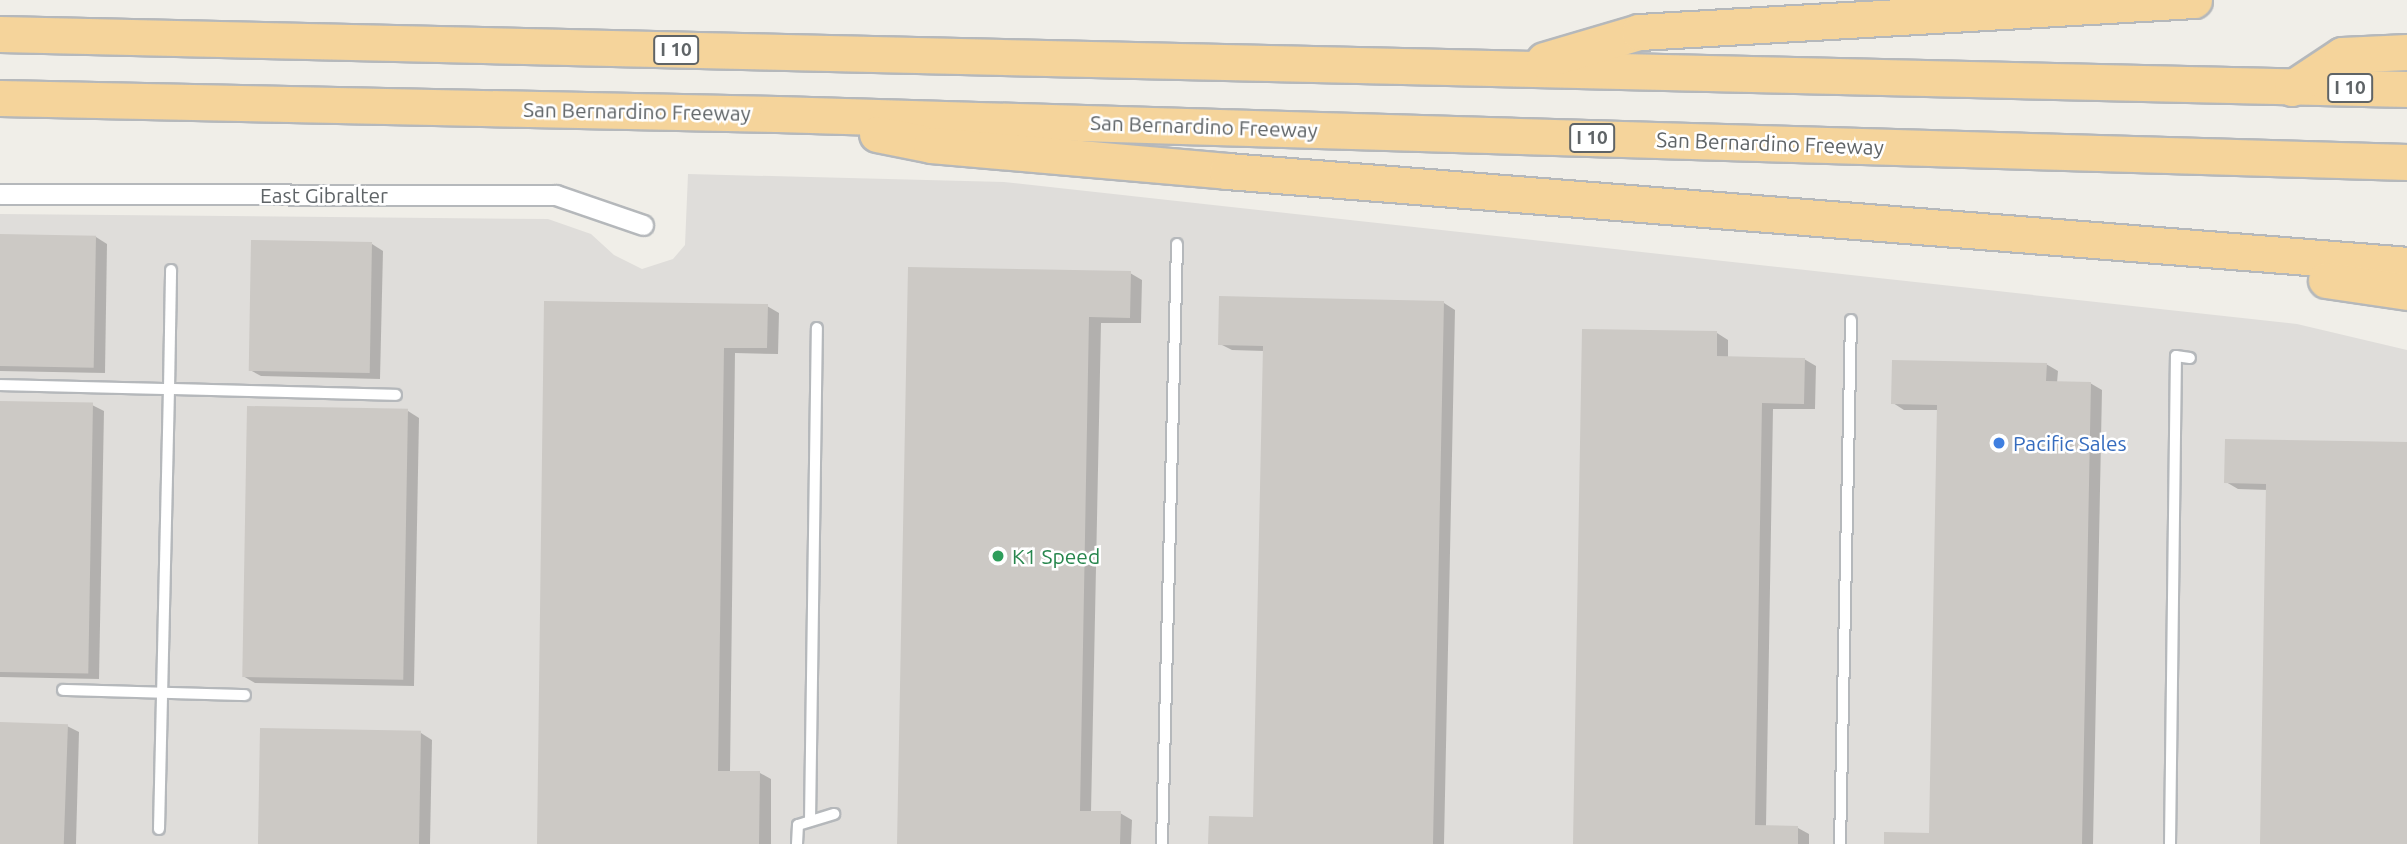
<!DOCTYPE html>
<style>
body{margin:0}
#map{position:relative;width:2407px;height:844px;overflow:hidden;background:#f0eee8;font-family:Ubuntu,sans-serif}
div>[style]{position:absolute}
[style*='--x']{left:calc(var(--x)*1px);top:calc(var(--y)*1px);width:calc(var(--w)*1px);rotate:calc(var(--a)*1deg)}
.industrial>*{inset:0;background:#dfddda}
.shadow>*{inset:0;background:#0003}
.building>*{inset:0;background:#ccc9c5;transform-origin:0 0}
.roads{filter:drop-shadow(2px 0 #b5b8bb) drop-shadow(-2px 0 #b5b8bb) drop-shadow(0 2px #b5b8bb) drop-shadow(0 -2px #b5b8bb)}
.service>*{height:10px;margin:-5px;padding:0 5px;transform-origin:5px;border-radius:5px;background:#fff}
.minor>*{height:19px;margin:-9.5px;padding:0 9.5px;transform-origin:9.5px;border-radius:9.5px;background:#fff}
.motorway>*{height:35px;margin:-17.5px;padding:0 17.5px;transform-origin:17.5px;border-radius:17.5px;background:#f5d49b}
.dots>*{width:19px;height:19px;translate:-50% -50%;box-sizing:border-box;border:4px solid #fff;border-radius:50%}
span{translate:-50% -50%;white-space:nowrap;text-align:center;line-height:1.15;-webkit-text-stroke:5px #fff;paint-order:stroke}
.shield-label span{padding:2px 5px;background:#fff;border:2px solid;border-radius:5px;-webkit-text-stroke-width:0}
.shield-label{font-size:19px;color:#5f6467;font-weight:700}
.street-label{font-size:21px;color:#5f6467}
.shop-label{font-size:21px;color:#366cbe}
.left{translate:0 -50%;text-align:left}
.leisure-label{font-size:21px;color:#27864d}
</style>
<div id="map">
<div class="industrial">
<i style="clip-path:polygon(688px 174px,1004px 182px,2297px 324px,2407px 350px,2407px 844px,0 844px,0 214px,548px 219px,591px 234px,614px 255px,642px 269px,673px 259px,685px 245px)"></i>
</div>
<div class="shadow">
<i style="clip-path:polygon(0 235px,96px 237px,107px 244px,105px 373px,0 371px)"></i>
<i style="clip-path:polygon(372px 244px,383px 251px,380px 379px,261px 376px,250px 370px)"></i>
<i style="clip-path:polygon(910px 268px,1130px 273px,1142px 280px,1141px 323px,1101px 323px,1091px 813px,1120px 813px,1132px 820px,1131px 844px,899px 844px)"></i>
<i style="clip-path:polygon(546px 303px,767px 306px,779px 313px,778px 354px,735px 353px,730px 773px,760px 773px,771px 779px,771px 844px,539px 844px)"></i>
<i style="clip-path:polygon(1444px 303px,1455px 310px,1444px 844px,1210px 844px,1254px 819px,1264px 351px,1232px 350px,1220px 344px)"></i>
<i style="clip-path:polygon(1717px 333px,1728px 340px,1728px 358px,1804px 359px,1816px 366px,1815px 409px,1773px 409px,1766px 827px,1798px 828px,1809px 834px,1809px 844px,1575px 844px)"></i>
<i style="clip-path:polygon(2046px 364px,2058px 371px,2057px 383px,2090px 383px,2102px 390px,2093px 844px,1885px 844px,1931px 835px,1939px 410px,1904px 410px,1893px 403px)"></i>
<i style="clip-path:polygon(0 403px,92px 405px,104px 411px,99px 679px,0 677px)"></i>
<i style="clip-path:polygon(408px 411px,419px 418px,414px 686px,255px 683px,243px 676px)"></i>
<i style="clip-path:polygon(2407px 444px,2407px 844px,2262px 844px,2268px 490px,2238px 489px,2226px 482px)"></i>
<i style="clip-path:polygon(0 724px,67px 726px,79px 732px,76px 844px,0 844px)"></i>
<i style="clip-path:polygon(421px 733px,432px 740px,430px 844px,259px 844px)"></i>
</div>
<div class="building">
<i style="left:0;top:234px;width:96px;height:132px;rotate:1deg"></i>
<i style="left:251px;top:240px;width:121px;height:131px;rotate:1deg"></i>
<i style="clip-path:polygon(908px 267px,1131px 271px,1130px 318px,1089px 317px,1080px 811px,1121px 811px,1120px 844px,897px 844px)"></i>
<i style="clip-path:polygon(1219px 296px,1444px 301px,1433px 844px,1208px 844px,1209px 816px,1253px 817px,1263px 346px,1218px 345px)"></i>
<i style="clip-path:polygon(544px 301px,768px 304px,767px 348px,724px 348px,718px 771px,760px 771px,759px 844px,537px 844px)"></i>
<i style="clip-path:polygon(1582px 329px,1717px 331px,1717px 356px,1805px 358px,1804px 404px,1762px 403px,1755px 825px,1798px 826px,1798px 844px,1573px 844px)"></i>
<i style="clip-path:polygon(1892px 360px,2047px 363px,2046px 381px,2091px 382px,2082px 844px,1884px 844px,1884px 832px,1929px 833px,1937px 405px,1891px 404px)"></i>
<i style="left:0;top:401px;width:93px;height:271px;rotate:1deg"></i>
<i style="left:247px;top:406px;width:161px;height:271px;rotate:1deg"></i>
<i style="clip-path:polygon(2225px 439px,2407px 442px,2407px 844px,2260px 844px,2266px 484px,2224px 483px)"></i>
<i style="left:0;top:722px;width:68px;height:122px;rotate:2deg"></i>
<i style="left:260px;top:728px;width:161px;height:116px;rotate:1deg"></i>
</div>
<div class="roads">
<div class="service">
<i style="--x:0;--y:385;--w:169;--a:1.4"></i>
<i style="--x:169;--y:389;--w:119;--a:-89"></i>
<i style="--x:63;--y:690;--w:182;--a:1.6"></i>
<i style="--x:810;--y:821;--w:493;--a:-89.2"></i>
<i style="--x:159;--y:829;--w:440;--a:-88.7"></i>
<i style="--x:169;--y:389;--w:227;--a:1.5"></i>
<i style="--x:797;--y:844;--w:19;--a:-87"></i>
<i style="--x:798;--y:825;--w:38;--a:-17"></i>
<i style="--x:1162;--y:844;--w:600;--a:-88.57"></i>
<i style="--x:1840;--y:844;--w:524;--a:-88.8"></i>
<i style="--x:2170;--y:844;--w:488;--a:-89.3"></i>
<i style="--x:2176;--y:356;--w:14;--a:8"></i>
</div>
<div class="minor">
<i style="--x:0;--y:194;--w:556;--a:0.1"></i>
<i style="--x:556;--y:195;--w:92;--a:19"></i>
</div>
<div class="motorway">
<i style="--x:0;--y:34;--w:2408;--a:1.31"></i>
<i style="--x:1544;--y:60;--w:99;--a:-16.4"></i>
<i style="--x:1639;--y:32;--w:556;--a:-3.3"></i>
<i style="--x:2292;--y:88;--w:60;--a:-33.4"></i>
<i style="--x:2342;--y:55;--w:65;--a:-2.6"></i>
<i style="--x:0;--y:98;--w:777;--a:1.18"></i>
<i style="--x:777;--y:114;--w:1631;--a:1.69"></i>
<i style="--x:877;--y:134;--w:55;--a:11.5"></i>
<i style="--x:931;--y:145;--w:297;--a:5"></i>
<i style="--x:1227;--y:171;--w:1184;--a:4.55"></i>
<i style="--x:2326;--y:280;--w:82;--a:8.4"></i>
</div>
</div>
<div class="dots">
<i style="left:1999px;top:443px;background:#3f7fe0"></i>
<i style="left:998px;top:556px;background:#2e9e5b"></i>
</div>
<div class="shield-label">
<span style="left:676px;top:50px">I 10</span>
<span style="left:2350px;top:88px">I 10</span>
<span style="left:1592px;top:138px">I 10</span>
</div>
<div class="street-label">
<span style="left:637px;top:111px;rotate:1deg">San Bernardino Freeway</span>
<span style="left:1204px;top:126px;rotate:2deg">San Bernardino Freeway</span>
<span style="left:1770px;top:143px;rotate:2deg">San Bernardino Freeway</span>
<span style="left:324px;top:195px">East Gibralter</span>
</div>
<div class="shop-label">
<span class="left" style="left:2013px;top:443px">Pacific Sales</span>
</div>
<div class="leisure-label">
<span class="left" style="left:1012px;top:556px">K1 Speed</span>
</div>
</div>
